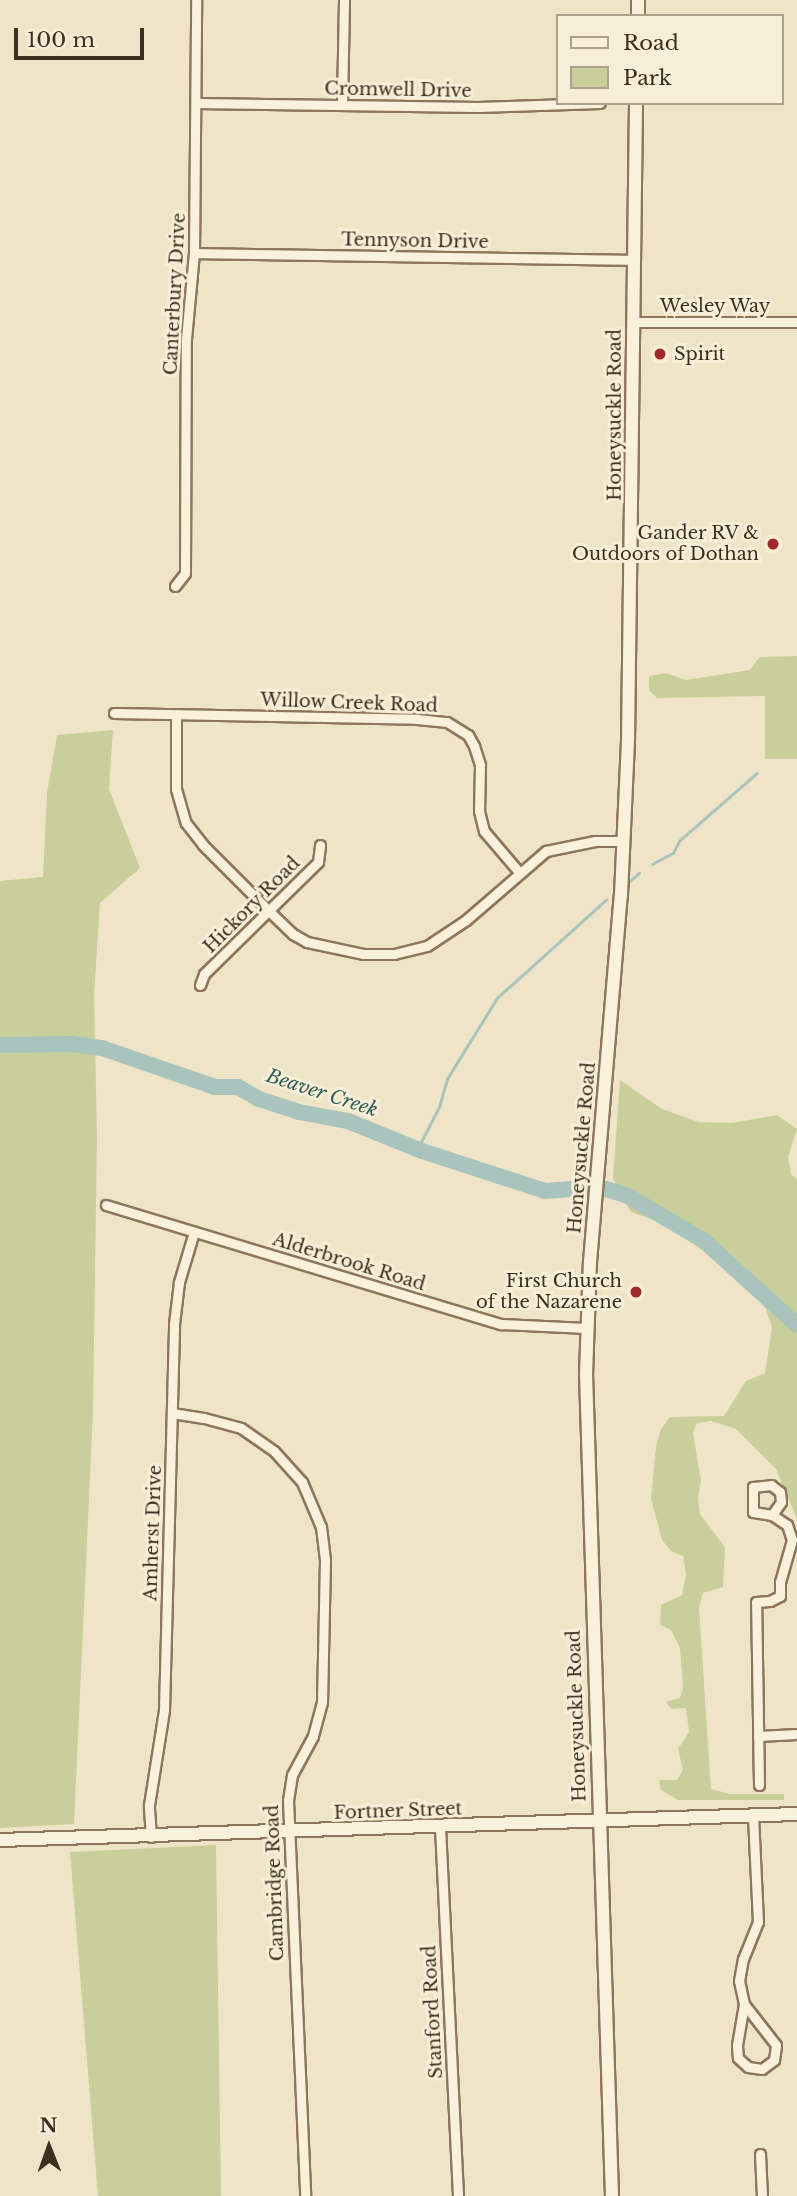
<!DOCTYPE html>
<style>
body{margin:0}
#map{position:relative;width:797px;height:2196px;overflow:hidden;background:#f0e4c8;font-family:"Libre Baskerville",serif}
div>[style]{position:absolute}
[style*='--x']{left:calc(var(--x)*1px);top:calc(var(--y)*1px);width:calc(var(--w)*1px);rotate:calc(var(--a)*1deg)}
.green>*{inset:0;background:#c9cf9b}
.stream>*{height:2.5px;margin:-1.25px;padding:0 1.25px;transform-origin:1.25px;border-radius:1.25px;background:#a9c4bc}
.river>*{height:16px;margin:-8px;padding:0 8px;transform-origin:8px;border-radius:8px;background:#a9c4bc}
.roads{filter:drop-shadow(2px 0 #8d765c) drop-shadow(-2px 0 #8d765c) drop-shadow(0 2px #8d765c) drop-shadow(0 -2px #8d765c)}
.street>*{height:9px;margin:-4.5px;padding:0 4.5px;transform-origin:4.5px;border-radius:4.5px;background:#faf1dc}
.secondary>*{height:12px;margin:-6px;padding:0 6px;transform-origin:6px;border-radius:6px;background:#faf1dc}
.dots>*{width:19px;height:19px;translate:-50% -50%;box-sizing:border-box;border:4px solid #f7eed8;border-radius:50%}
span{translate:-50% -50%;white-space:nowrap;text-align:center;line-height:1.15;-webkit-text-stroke:6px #f7eed8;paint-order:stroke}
.street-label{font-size:18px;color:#3d2e20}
.poi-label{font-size:18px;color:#3d2e20}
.left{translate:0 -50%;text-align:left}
.right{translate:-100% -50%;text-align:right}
.water-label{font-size:19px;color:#2f5d5a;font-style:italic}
.legend{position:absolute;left:556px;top:14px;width:228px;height:91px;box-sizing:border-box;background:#f7eed8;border:2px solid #ada18e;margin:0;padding:9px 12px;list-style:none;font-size:21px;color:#3d2e20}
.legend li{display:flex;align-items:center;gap:14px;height:35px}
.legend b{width:35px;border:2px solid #ada18e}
.north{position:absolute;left:14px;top:2112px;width:70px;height:70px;-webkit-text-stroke:5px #f7eed8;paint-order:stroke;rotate:359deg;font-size:19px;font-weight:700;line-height:28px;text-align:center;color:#3d2e20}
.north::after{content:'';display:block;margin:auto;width:24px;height:32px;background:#3d2e20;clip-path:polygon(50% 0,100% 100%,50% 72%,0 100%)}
.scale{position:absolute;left:14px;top:28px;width:130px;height:32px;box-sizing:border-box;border:4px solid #3d2e20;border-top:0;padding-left:9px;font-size:21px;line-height:24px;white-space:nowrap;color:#3d2e20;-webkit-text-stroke:5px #f7eed8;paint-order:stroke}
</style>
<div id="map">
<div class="green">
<i style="clip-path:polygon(797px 656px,797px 759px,765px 759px,765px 696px,657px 698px,649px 690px,649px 676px,666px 673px,686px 680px,750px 670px,760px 657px)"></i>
<i style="clip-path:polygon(113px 730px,109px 789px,140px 868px,100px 903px,94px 995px,97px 1136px,93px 1412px,74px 1824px,0 1828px,0 881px,43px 877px,47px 793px,57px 735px)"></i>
<i style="clip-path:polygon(620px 1080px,662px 1109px,699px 1122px,732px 1123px,777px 1115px,797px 1129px,788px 1157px,791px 1174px,797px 1179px,797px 1519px,776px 1469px,736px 1429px,711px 1421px,697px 1423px,693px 1433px,701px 1481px,698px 1498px,700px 1514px,725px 1547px,723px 1587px,703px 1593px,699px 1608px,711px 1789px,730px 1794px,784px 1794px,784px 1800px,678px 1800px,661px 1790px,659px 1780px,677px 1780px,683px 1770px,678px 1749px,689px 1732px,686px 1708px,671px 1709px,666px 1702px,680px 1698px,683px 1687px,680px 1648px,671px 1630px,660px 1625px,661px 1605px,682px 1595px,686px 1574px,683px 1556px,671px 1551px,662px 1540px,651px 1499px,656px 1446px,661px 1429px,670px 1417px,724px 1416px,746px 1381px,765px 1373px,772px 1327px,766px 1309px,758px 1298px,702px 1250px,662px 1223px,631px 1212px,613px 1179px)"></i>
<i style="clip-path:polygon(216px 1845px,221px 2196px,98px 2196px,70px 1852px)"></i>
</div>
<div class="stream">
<i style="--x:652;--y:864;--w:24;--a:-28"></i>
<i style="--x:673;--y:853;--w:13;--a:-63"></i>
<i style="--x:679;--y:841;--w:103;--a:-41.1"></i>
<i style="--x:630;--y:881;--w:12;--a:-42"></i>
<i style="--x:418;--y:1148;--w:46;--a:-62.9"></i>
<i style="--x:439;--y:1107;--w:29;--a:-74"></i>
<i style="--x:447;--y:1079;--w:95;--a:-58.3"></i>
<i style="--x:497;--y:998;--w:147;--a:-42"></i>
</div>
<div class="river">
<i style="--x:0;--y:1045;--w:72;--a:-0.8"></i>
<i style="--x:72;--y:1044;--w:30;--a:8"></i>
<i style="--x:102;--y:1048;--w:120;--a:19"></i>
<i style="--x:215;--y:1087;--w:23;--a:0"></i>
<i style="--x:238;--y:1087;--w:24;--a:30"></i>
<i style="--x:259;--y:1099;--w:42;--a:18"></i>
<i style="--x:299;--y:1112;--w:50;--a:10.4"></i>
<i style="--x:348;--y:1121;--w:80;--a:22.1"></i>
<i style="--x:422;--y:1151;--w:129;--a:18"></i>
<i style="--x:545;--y:1191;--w:41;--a:-4.2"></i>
<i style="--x:606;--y:1189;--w:21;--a:17"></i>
<i style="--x:626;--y:1195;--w:89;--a:30.3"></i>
<i style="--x:703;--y:1240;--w:127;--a:42.1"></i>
</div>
<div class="roads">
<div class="street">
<i style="--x:196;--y:103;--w:282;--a:0.8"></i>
<i style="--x:478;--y:107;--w:122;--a:-1.9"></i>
<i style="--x:342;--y:105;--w:105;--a:-88.9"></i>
<i style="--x:194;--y:253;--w:441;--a:0.9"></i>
<i style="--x:633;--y:322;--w:164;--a:0"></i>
<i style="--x:175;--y:586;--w:16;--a:-52"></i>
<i style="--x:185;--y:573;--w:234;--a:-89.8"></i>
<i style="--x:186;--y:339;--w:86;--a:-84.7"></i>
<i style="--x:194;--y:253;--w:253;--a:-89.5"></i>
<i style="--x:114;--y:713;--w:303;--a:1.1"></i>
<i style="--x:417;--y:719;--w:30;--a:6"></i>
<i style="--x:447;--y:722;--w:25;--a:32"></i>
<i style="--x:468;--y:735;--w:13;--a:61"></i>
<i style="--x:474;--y:746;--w:20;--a:72"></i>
<i style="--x:480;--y:765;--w:46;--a:91.2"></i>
<i style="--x:479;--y:811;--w:21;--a:76"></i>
<i style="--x:484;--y:831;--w:54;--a:49.5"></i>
<i style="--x:176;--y:715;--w:74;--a:90"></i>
<i style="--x:176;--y:789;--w:35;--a:74"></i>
<i style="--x:186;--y:823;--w:28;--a:52"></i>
<i style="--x:203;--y:845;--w:93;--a:45"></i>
<i style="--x:269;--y:911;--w:33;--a:44"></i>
<i style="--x:293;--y:934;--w:16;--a:30"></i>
<i style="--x:307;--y:942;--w:57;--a:12.1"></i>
<i style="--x:363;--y:954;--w:31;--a:0"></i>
<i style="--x:394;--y:954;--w:34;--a:-14"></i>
<i style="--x:427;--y:946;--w:47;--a:-33.7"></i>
<i style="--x:466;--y:920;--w:106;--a:-40.8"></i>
<i style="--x:546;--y:851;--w:50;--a:-11.5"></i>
<i style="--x:595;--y:841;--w:29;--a:0"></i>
<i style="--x:200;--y:985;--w:12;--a:-70"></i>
<i style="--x:204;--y:974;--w:160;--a:-44.5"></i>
<i style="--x:318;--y:862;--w:17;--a:-83"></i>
<i style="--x:106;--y:1205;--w:413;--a:16.8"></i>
<i style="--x:501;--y:1324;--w:86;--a:2.7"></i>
<i style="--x:172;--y:1413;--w:32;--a:9"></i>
<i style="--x:204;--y:1418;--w:38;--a:15"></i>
<i style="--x:241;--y:1428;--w:40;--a:34.9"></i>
<i style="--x:274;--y:1451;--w:42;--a:47.9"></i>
<i style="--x:302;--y:1482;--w:49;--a:67.1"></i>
<i style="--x:321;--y:1527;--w:33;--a:83"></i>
<i style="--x:325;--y:1560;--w:142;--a:91.2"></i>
<i style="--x:322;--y:1702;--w:35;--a:105"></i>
<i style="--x:313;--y:1736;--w:44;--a:118.3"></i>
<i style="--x:292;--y:1775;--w:25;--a:99"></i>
<i style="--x:288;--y:1800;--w:396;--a:87.5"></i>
<i style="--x:758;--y:1736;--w:39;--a:-3"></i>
<i style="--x:759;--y:1785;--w:183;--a:-90.9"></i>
<i style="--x:756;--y:1602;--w:14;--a:-4"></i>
<i style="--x:770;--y:1601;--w:11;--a:-27"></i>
<i style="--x:780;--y:1596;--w:14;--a:-90"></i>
<i style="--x:780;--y:1582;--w:44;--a:-74.1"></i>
<i style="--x:792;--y:1540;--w:16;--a:-108"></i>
<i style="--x:787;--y:1525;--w:18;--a:-146"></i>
<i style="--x:772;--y:1515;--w:19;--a:-171"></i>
<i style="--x:753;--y:1512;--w:25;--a:-90"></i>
<i style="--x:753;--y:1487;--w:18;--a:-6"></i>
<i style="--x:771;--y:1485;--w:11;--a:38"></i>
<i style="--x:780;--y:1492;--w:10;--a:84"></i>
<i style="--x:781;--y:1502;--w:16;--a:125"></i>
<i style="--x:440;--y:1827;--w:369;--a:87.2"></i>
<i style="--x:151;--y:1837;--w:32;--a:-94"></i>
<i style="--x:149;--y:1805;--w:96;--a:-81"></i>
<i style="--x:164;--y:1710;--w:386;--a:-88.5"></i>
<i style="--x:174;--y:1324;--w:42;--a:-83.2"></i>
<i style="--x:179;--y:1282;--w:52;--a:-73.3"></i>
<i style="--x:744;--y:2004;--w:42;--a:99.7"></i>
<i style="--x:737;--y:2045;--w:13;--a:86"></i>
<i style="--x:738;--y:2058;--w:13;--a:42"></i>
<i style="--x:748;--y:2067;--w:14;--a:8"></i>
<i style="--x:762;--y:2069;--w:15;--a:-37"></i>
<i style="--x:774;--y:2060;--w:15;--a:-82"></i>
<i style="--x:776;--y:2045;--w:52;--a:-128"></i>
<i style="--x:744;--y:2004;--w:24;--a:-102"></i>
<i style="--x:739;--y:1981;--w:22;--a:-80"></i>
<i style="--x:743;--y:1959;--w:40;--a:-68"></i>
<i style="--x:758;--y:1922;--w:107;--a:-92.7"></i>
<i style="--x:760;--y:2154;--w:42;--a:87.3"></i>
</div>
<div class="secondary">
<i style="--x:638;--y:16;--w:16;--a:-90"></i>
<i style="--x:0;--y:1840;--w:797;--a:-1.87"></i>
<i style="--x:612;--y:2196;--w:821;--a:-91.81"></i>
<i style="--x:586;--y:1375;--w:113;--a:-88"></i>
<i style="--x:590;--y:1262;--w:368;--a:-85.2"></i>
<i style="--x:621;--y:895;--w:154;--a:-87.4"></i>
<i style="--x:628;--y:741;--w:638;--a:-89.28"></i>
</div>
</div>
<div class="dots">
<i style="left:660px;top:354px;background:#9e2a2b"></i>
<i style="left:773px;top:544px;background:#9e2a2b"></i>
<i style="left:636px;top:1292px;background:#9e2a2b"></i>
</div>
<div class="street-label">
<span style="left:398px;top:90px;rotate:1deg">Cromwell Drive</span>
<span style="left:415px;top:241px;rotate:1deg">Tennyson Drive</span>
<span style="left:175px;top:294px;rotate:-87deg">Canterbury Drive</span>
<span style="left:715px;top:306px">Wesley Way</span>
<span style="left:615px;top:415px;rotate:-90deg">Honeysuckle Road</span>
<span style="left:349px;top:703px;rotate:2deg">Willow Creek Road</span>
<span style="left:252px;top:905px;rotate:-45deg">Hickory Road</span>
<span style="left:582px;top:1148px;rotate:-85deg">Honeysuckle Road</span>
<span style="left:349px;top:1262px;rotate:17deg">Alderbrook Road</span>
<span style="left:153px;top:1533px;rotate:-88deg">Amherst Drive</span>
<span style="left:577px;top:1716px;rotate:-92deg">Honeysuckle Road</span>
<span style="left:398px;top:1811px;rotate:-2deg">Fortner Street</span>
<span style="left:275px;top:1883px;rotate:-92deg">Cambridge Road</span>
<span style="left:433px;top:2012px;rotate:-93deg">Stanford Road</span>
</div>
<div class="poi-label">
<span class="left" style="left:674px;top:354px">Spirit</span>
<span class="right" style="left:759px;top:544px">Gander RV &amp;<br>Outdoors of Dothan</span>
<span class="right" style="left:622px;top:1292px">First Church<br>of the Nazarene</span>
</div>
<div class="water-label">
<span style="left:322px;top:1093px;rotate:18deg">Beaver Creek</span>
</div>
<ul class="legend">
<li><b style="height:9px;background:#faf1dc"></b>Road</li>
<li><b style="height:19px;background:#c9cf9b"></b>Park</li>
</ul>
<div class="north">N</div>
<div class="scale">100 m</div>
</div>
